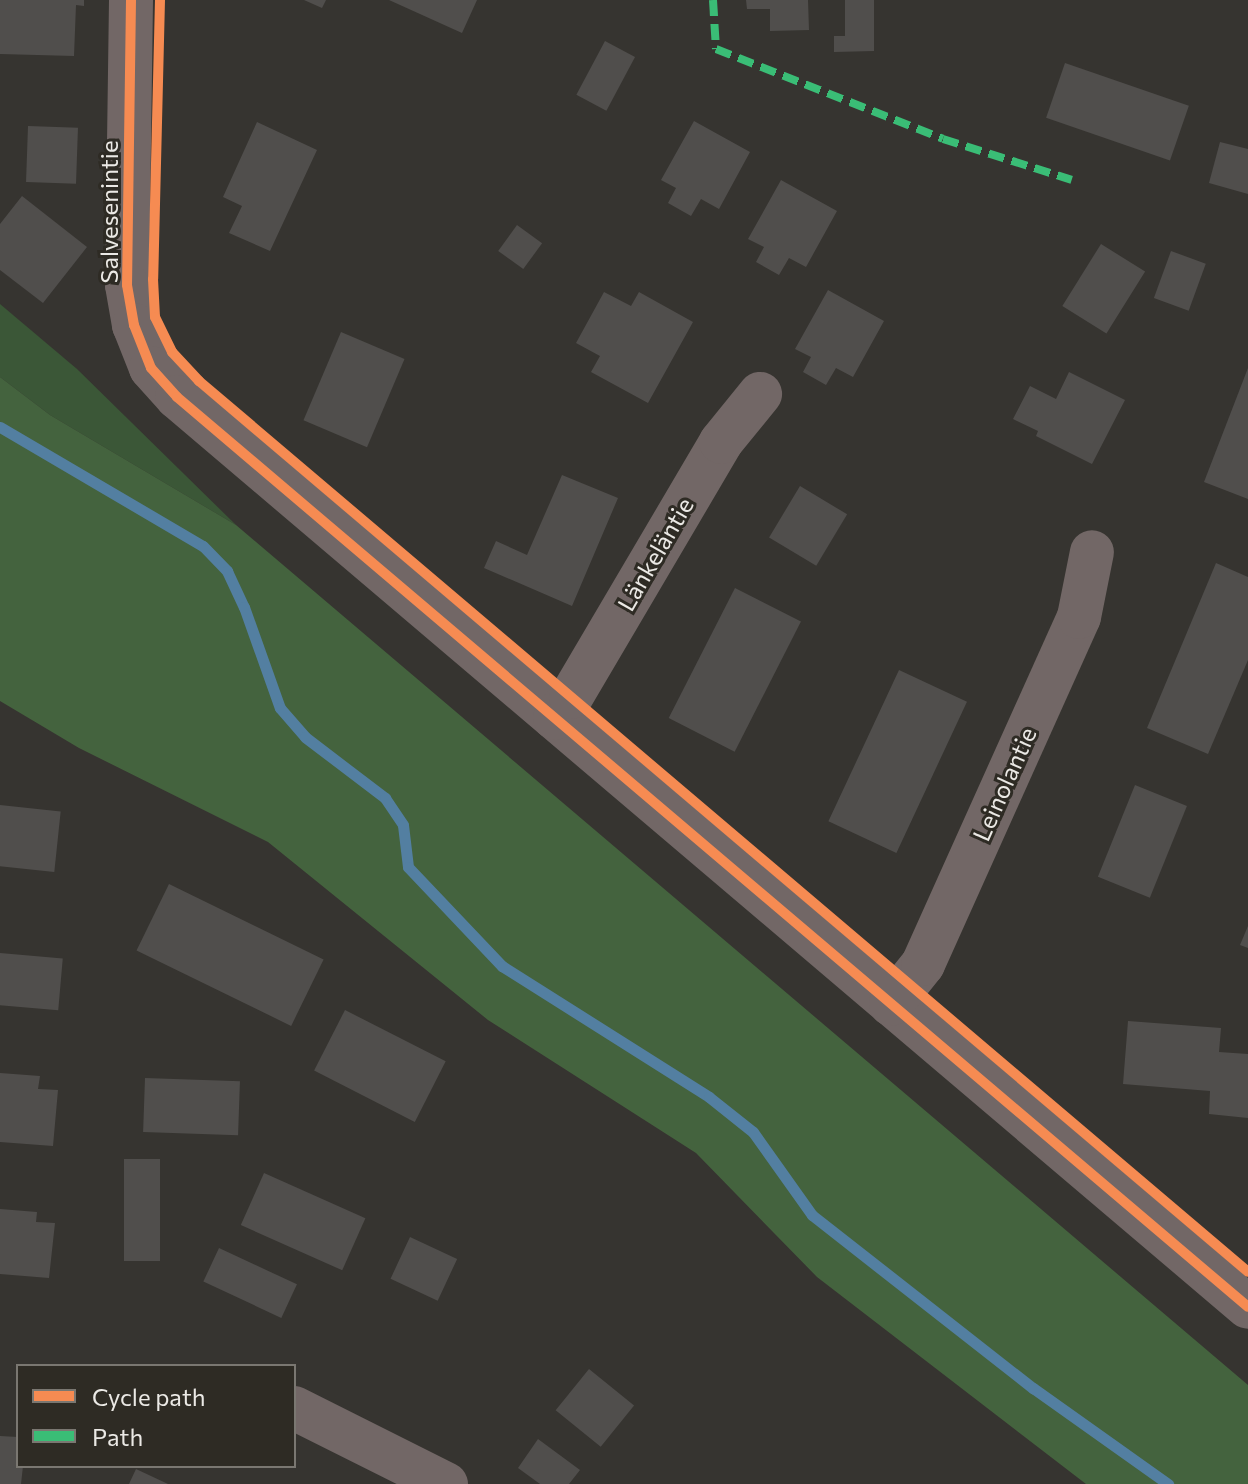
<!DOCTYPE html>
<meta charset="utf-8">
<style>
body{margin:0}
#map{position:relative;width:1248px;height:1484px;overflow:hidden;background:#363430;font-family:Commissioner,sans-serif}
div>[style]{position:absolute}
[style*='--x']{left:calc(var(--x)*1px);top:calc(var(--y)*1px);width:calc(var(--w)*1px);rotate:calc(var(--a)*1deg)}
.green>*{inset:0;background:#3b5737}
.forest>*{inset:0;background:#44633e}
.stream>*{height:11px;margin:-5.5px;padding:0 5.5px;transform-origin:5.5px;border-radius:5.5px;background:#537fa1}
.building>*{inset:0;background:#504e4c;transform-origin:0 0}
.minor>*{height:44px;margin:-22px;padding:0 22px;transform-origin:22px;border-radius:22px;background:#726766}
.quiet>*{height:8px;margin-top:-4px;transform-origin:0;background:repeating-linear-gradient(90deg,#3abd76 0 16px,transparent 0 24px)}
.cycleway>*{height:10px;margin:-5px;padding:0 5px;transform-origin:5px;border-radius:5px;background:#f68b52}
span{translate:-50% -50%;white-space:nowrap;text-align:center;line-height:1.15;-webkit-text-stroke:6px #2e2b24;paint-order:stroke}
.street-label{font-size:24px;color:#ebe9e5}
.legend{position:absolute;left:16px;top:1364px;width:280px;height:104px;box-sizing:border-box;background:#2e2b24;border:2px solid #7a7771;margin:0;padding:10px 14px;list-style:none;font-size:24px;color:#ebe9e5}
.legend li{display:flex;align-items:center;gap:16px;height:40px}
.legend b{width:40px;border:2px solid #7a7771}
</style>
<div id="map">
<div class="green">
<i style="clip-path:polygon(0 304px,77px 369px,236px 525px,50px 415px,0 377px)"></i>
</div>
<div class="forest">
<i style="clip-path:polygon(0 377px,50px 415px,236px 525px,1248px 1385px,1248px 1484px,1086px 1484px,817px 1277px,696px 1153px,488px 1020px,268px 842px,79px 748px,0 701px)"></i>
</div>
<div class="stream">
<i style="--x:0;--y:427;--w:235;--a:30.4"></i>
<i style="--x:203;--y:546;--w:35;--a:46"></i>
<i style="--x:227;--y:571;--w:40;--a:65"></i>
<i style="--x:244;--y:607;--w:107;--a:70.4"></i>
<i style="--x:280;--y:708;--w:38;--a:49"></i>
<i style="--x:305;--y:737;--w:101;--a:37.3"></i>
<i style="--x:385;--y:798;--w:32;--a:56"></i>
<i style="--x:403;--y:825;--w:42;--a:83.2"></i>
<i style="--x:408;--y:867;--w:137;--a:46.5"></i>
<i style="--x:502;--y:966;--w:245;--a:32.3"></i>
<i style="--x:709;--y:1097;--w:56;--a:38.5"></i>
<i style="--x:753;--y:1132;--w:102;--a:54.6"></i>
<i style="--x:812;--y:1215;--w:281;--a:38.1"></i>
<i style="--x:1033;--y:1388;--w:166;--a:35.4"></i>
</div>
<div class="building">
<i style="clip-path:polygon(0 0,84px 0,84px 6px,76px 5px,74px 56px,0 54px)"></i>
<i style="clip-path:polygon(304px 0,326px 0,322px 8px)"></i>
<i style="clip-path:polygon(389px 0,477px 0,462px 33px)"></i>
<i style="clip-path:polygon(746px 0,808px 0,809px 30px,770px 31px,770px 9px,747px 9px)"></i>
<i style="clip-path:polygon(845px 0,874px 0,874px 51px,834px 52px,834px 36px,845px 36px)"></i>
<i style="left:605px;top:41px;width:34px;height:61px;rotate:28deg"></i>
<i style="left:1065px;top:63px;width:131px;height:58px;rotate:19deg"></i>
<i style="clip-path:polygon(694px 121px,750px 152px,719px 209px,701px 199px,691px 216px,668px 203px,676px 188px,661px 180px)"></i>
<i style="clip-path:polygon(257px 122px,317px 150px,270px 251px,229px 233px,242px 206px,223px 197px)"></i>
<i style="left:28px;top:126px;width:50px;height:56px;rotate:2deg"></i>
<i style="clip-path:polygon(1220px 142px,1248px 149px,1248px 194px,1209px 183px)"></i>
<i style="clip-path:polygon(781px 180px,837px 211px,806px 267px,789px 258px,779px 275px,756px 262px,764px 247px,748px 239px)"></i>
<i style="clip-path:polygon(22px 196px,87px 247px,43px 303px,0 270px,0 224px)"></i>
<i style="left:517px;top:225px;width:31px;height:32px;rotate:36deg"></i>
<i style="left:1101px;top:244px;width:52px;height:73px;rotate:32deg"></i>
<i style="left:1171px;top:251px;width:37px;height:50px;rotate:20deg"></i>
<i style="clip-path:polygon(828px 290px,884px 321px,853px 377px,836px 368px,826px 385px,803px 372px,811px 357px,795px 349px)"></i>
<i style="clip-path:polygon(604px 292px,631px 306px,639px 292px,693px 322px,648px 403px,591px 372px,600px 356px,576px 343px)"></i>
<i style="left:341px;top:332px;width:69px;height:96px;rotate:23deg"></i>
<i style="clip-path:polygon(1248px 368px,1248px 499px,1204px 482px)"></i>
<i style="clip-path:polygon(1069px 372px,1125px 400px,1092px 464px,1036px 436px,1038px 431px,1013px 419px,1030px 386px,1056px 399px)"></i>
<i style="clip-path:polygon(562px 475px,618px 498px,572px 606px,484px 568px,496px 541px,527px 555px)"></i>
<i style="left:800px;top:486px;width:55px;height:60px;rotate:31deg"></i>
<i style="clip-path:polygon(1216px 563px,1248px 577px,1248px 660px,1208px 754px,1147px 728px)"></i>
<i style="left:735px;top:588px;width:74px;height:146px;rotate:27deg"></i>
<i style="left:899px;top:670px;width:75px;height:167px;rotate:25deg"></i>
<i style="left:1135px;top:785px;width:56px;height:99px;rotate:22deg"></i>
<i style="left:0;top:805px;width:61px;height:61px;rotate:6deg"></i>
<i style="left:169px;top:884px;width:172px;height:74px;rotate:26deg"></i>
<i style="clip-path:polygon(1248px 926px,1248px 948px,1240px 945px)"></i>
<i style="left:0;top:953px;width:63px;height:52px;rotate:5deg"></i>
<i style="left:345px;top:1010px;width:113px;height:68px;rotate:27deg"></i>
<i style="clip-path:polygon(1128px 1021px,1221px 1028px,1219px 1052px,1248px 1054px,1248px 1118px,1209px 1114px,1210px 1091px,1123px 1084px)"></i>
<i style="clip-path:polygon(0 1073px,40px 1076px,38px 1089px,58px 1090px,53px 1146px,0 1142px)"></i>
<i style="left:145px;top:1078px;width:95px;height:54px;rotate:2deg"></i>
<i style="left:124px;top:1159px;width:36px;height:102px"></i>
<i style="left:264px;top:1173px;width:111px;height:57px;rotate:24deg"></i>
<i style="clip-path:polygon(0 1209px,37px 1212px,36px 1222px,55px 1223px,49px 1278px,0 1274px)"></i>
<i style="left:410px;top:1237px;width:52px;height:46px;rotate:25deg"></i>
<i style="left:219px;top:1248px;width:86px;height:37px;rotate:25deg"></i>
<i style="left:589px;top:1369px;width:58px;height:53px;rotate:39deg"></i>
<i style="clip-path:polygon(0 1436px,18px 1437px,18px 1466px,23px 1466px,21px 1484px,0 1484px)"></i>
<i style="clip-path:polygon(538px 1439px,580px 1470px,569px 1484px,540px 1484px,518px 1468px)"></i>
<i style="clip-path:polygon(136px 1469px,168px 1484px,129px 1484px)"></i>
</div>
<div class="minor">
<i style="--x:131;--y:0;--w:285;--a:90.8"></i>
<i style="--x:127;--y:285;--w:41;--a:80.1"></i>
<i style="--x:134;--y:325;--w:46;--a:68.4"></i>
<i style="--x:151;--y:368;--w:39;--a:48"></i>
<i style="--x:177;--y:397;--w:1405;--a:40.35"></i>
<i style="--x:555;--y:718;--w:26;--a:-53"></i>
<i style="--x:571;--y:697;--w:296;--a:-59.5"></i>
<i style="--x:721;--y:442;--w:62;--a:-50.9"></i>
<i style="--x:891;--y:1004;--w:51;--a:-51.3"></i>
<i style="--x:923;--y:964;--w:380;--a:-65.8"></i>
<i style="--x:1079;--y:617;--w:66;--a:-78.7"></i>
<i style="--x:294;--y:1408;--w:170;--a:26.6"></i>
</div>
<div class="quiet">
<i style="--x:713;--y:0;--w:49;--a:86.5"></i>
<i style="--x:716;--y:49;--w:244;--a:21.6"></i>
<i style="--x:943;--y:139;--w:135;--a:17.6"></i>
</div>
<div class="cycleway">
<i style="--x:131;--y:0;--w:285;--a:90.8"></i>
<i style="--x:127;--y:285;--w:41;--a:80.1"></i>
<i style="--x:134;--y:325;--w:46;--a:68.4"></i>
<i style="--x:151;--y:368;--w:39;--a:48"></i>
<i style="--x:177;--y:397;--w:1405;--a:40.35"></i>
<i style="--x:160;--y:0;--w:279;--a:91.4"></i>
<i style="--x:153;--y:279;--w:38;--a:87"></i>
<i style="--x:155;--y:317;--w:39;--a:64"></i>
<i style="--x:172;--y:352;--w:40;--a:47"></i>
<i style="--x:199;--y:381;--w:1376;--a:40.34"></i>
</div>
<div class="street-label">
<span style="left:109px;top:212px;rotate:-90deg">Salvesenintie</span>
<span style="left:655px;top:554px;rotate:-60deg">Länkeläntie</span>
<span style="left:1004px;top:784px;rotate:-66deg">Leinolantie</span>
</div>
<ul class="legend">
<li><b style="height:10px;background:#f68b52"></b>Cycle path</li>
<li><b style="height:10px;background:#3abd76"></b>Path</li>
</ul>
</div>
